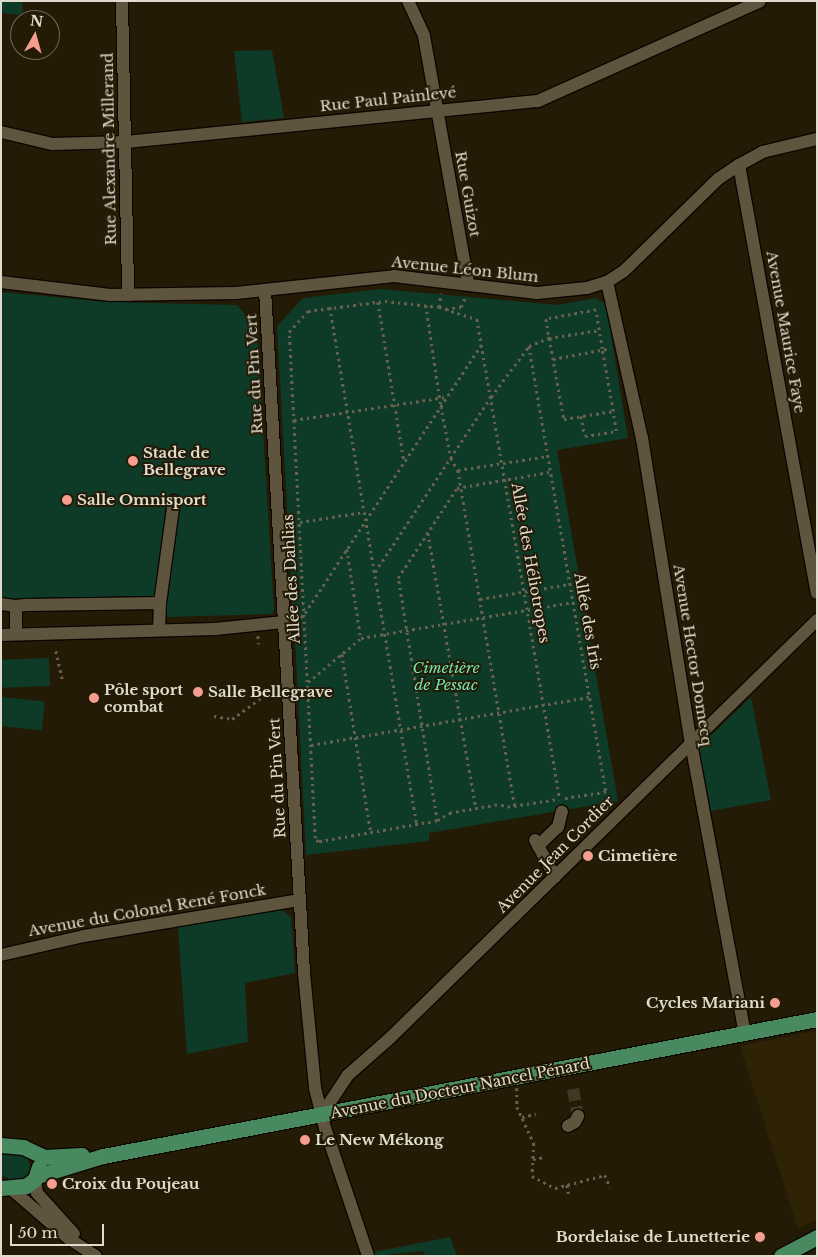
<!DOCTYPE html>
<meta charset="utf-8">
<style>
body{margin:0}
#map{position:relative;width:818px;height:1257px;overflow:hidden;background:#241b07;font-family:"Libre Baskerville",serif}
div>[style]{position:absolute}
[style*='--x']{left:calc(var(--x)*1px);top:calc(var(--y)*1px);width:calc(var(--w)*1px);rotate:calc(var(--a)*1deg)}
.built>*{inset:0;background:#2f2306}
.green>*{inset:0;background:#0d3b28;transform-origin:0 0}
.minor-tunnel>*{height:12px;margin-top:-6px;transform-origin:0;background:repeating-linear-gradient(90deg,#403825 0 12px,transparent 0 18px)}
.path>*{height:2.5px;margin-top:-1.25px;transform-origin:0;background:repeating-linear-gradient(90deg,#696150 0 2.5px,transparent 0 6.5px)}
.roads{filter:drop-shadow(1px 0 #0d0600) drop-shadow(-1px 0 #0d0600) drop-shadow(0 1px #0d0600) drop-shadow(0 -1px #0d0600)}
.minor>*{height:12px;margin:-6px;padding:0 6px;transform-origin:6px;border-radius:6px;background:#5f553f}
.major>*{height:15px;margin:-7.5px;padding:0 7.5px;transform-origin:7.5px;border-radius:7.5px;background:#48895f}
.dots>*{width:14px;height:14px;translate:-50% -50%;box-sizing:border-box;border:2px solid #241b07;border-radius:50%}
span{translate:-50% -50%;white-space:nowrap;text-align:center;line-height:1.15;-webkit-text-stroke:4px #241b07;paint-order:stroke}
.street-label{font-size:15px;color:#e1dbce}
.poi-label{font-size:15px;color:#e1dbce;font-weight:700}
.left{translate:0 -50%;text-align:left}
.right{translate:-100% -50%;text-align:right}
.park-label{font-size:15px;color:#77e6b2;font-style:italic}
.frame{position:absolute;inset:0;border:2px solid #e1dbce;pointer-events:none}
.north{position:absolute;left:10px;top:10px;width:50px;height:50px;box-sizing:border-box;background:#241b07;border:1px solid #706857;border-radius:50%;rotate:7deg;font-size:14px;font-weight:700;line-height:20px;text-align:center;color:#e1dbce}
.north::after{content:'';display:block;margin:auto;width:18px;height:22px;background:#f59d8e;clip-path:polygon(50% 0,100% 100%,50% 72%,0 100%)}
.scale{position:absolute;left:10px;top:1224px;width:94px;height:22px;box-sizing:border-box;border:2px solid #e1dbce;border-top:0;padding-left:6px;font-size:15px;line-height:18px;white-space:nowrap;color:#e1dbce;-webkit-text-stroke:4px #241b07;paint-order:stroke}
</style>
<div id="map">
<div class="built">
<i style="clip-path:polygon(817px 1031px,817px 1219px,798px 1229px,740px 1046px)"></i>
</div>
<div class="green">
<i style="clip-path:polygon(1px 1px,22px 1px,23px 15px,1px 13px)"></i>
<i style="clip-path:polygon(272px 50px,284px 118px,242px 122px,234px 51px)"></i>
<i style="clip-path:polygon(381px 289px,557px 305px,596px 298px,606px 304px,628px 438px,557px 450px,618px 801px,429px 833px,429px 841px,306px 855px,295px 638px,300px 627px,293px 616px,277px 326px,303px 298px)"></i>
<i style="clip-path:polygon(1px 292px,107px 302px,237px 305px,257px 329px,274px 610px,271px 614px,165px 617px,155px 597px,1px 600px)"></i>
<i style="left:49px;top:658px;width:28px;height:48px;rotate:88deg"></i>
<i style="left:1px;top:697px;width:44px;height:29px;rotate:6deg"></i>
<i style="clip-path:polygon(751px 697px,771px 800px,711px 811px,699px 747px)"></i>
<i style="clip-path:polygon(282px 910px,291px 917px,295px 973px,245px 983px,248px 1042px,187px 1054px,178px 927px)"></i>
<i style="clip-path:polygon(1px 1150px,16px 1150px,27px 1157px,31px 1169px,23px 1181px,12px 1183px,7px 1177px,1px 1176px)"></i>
<i style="clip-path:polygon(450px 1237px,457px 1256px,425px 1256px,424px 1251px,375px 1256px,374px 1252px)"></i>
</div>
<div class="minor-tunnel">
<i style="--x:573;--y:1089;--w:27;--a:80"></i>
</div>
<div class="path">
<i style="--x:378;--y:302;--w:160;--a:80.7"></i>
<i style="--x:426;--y:305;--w:102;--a:81.6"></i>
<i style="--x:441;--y:406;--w:53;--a:79.1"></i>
<i style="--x:451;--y:458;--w:14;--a:60"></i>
<i style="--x:458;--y:470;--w:91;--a:-8.8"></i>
<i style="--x:330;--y:307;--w:525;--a:80.47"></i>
<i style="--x:439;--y:307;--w:14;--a:-82"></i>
<i style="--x:446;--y:309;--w:15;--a:-8"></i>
<i style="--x:461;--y:307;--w:11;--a:-68"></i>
<i style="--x:529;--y:346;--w:453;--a:80.2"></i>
<i style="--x:606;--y:792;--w:44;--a:170.8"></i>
<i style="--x:529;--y:346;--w:22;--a:-22"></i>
<i style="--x:549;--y:338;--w:51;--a:-9.1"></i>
<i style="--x:553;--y:359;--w:59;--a:-10.7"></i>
<i style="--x:581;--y:416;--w:20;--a:79"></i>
<i style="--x:585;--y:436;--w:31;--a:-9"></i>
<i style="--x:616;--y:431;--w:20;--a:-99"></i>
<i style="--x:613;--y:411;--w:63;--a:-100.1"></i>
<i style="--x:602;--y:349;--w:39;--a:-99"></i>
<i style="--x:596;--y:310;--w:51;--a:169.8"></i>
<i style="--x:546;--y:319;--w:102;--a:79.8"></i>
<i style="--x:564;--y:419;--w:50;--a:-9.3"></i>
<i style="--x:294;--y:420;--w:154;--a:-8.6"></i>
<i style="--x:458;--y:470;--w:342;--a:80.4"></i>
<i style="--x:300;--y:522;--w:65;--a:-8.9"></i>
<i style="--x:428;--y:533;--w:280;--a:80.1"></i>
<i style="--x:347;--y:549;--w:90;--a:81.1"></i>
<i style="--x:375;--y:572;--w:210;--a:-56.5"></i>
<i style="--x:491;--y:397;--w:64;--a:-53.3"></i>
<i style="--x:480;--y:599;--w:91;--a:-9.5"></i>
<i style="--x:296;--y:622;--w:13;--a:-45"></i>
<i style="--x:305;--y:613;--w:321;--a:-56.7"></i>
<i style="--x:258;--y:636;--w:8;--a:83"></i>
<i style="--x:56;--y:651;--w:32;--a:77"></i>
<i style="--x:342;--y:654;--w:181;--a:80.8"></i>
<i style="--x:308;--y:682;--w:69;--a:-39.7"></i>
<i style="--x:361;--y:638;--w:215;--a:-9.6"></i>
<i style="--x:214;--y:716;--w:18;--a:9"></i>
<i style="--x:232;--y:719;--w:51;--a:-36.2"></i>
<i style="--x:273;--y:689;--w:6;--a:-72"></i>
<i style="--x:311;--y:745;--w:282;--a:-9.8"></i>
<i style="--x:555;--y:800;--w:46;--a:171.2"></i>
<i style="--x:510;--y:807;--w:13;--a:-171"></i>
<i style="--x:497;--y:805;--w:47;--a:170.1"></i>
<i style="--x:451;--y:813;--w:16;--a:150"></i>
<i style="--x:437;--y:821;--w:121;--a:170"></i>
<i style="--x:318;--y:842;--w:5;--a:-127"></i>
<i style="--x:315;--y:838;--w:507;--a:-92.94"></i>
<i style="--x:289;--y:332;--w:28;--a:-48"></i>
<i style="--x:308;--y:311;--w:78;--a:-7.4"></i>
<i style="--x:385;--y:301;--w:54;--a:6.3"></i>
<i style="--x:439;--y:307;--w:40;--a:18"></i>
<i style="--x:477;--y:319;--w:488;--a:80.2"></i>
<i style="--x:437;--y:821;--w:246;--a:-99.1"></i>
<i style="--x:398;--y:578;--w:108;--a:-56.8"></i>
<i style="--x:457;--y:488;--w:94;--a:-9.8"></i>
<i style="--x:517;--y:1088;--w:19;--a:90"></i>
<i style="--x:517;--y:1107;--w:40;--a:65"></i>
<i style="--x:534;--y:1143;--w:33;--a:93"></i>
<i style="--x:532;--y:1176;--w:26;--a:28"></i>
<i style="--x:555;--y:1188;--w:52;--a:-14.6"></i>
<i style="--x:605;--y:1175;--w:13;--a:67"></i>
<i style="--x:522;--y:1117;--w:14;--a:-12"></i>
<i style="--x:533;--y:1159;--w:12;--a:-9"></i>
<i style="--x:567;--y:1185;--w:10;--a:79"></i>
</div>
<div class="roads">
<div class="minor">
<i style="--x:122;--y:1;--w:294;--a:88.8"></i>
<i style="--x:408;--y:1;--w:38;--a:65"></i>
<i style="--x:424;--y:36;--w:252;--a:79.9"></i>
<i style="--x:1;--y:132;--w:52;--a:13.2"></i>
<i style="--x:52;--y:144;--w:74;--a:-1.5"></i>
<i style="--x:126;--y:142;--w:414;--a:-5.7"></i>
<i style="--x:538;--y:101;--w:243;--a:-24.2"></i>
<i style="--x:739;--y:165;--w:435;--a:79.7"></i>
<i style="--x:1;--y:282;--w:110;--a:6.8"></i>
<i style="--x:110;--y:295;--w:126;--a:-0.9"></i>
<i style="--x:236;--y:293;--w:159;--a:-6.1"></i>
<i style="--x:394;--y:276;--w:144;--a:6.8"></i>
<i style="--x:537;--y:293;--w:50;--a:-5.7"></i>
<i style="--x:587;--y:288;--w:21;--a:-17"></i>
<i style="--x:607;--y:282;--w:20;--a:-33"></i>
<i style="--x:624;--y:271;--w:132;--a:-44.4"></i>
<i style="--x:718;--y:179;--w:25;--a:-34"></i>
<i style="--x:739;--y:165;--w:26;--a:-29"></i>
<i style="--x:762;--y:152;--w:57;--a:-13.3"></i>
<i style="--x:607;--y:282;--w:160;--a:77.4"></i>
<i style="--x:642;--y:438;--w:309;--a:80.9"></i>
<i style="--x:691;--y:743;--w:295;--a:79.5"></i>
<i style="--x:265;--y:290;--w:684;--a:86.73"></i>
<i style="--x:304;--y:973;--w:116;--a:84.5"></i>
<i style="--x:315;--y:1088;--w:41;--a:76"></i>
<i style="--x:325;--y:1128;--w:135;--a:71.4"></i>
<i style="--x:160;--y:603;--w:103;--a:-82.2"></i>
<i style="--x:1;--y:604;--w:15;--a:8"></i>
<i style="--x:16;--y:634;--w:28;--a:-90"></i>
<i style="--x:16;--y:606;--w:10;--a:-6"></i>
<i style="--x:26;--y:605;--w:134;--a:-0.9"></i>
<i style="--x:160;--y:603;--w:27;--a:92"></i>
<i style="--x:1;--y:635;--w:214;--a:-1.6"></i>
<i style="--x:215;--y:629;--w:69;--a:-5.8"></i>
<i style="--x:535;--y:840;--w:42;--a:61.6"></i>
<i style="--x:538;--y:846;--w:28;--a:-44"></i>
<i style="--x:558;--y:827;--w:16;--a:-76"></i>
<i style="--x:1;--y:955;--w:85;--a:-12.9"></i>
<i style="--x:84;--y:936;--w:219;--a:-9.5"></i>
<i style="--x:322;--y:1114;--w:47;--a:-56.3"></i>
<i style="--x:348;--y:1075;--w:56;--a:-41.4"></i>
<i style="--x:390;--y:1038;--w:598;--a:-44.39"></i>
<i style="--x:568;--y:1126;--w:8;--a:-30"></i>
<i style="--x:575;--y:1122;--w:7;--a:-63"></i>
<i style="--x:35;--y:1179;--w:14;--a:82"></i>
<i style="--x:37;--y:1193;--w:55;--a:47.9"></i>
<i style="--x:10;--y:1188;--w:77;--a:40.8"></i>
<i style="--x:68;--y:1238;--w:33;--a:33"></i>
</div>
<div class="major">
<i style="--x:1;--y:1145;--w:22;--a:5"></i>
<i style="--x:23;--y:1147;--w:23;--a:25"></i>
<i style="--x:44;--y:1157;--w:38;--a:-3"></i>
<i style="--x:37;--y:1176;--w:69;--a:-16.9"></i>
<i style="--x:103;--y:1156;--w:727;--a:-10.86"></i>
<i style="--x:1;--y:1188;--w:25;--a:-5"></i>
<i style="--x:26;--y:1186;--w:11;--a:-38"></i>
<i style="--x:35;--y:1179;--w:13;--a:-72"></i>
<i style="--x:781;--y:1256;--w:41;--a:-27.8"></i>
</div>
</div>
<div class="dots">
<i style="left:133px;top:461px;background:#f59d8e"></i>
<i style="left:67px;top:500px;background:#f59d8e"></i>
<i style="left:198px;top:692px;background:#f59d8e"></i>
<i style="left:94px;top:698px;background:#f59d8e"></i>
<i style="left:588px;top:856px;background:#f59d8e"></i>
<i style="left:775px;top:1003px;background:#f59d8e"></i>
<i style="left:305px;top:1140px;background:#f59d8e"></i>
<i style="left:52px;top:1184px;background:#f59d8e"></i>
<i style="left:760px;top:1237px;background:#f59d8e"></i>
</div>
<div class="street-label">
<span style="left:388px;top:99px;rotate:-6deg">Rue Paul Painlevé</span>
<span style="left:109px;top:149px;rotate:-91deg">Rue Alexandre Millerand</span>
<span style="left:468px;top:194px;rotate:80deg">Rue Guizot</span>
<span style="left:465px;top:269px;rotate:6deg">Avenue Léon Blum</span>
<span style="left:786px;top:332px;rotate:80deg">Avenue Maurice Faye</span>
<span style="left:254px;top:374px;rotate:-93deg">Rue du Pin Vert</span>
<span style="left:531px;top:563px;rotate:80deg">Allée des Héliotropes</span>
<span style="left:291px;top:579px;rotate:-93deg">Allée des Dahlias</span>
<span style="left:588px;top:621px;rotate:80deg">Allée des Iris</span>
<span style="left:693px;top:655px;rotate:81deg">Avenue Hector Domecq</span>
<span style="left:277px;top:778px;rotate:-93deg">Rue du Pin Vert</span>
<span style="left:555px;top:854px;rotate:-45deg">Avenue Jean Cordier</span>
<span style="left:147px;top:910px;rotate:-10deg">Avenue du Colonel René Fonck</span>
<span style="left:460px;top:1088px;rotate:-11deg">Avenue du Docteur Nancel Pénard</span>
</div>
<div class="poi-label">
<span class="left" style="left:143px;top:461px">Stade de<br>Bellegrave</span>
<span class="left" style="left:77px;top:500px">Salle Omnisport</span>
<span class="left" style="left:104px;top:698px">Pôle sport<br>combat</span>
<span class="left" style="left:208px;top:692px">Salle Bellegrave</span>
<span class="left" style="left:598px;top:856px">Cimetière</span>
<span class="right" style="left:765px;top:1003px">Cycles Mariani</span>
<span class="left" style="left:315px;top:1140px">Le New Mékong</span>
<span class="left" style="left:62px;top:1184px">Croix du Poujeau</span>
<span class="right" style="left:750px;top:1237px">Bordelaise de Lunetterie</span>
</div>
<div class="park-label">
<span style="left:446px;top:676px">Cimetière<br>de Pessac</span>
</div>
<div class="frame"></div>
<div class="north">N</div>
<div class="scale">50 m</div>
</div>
